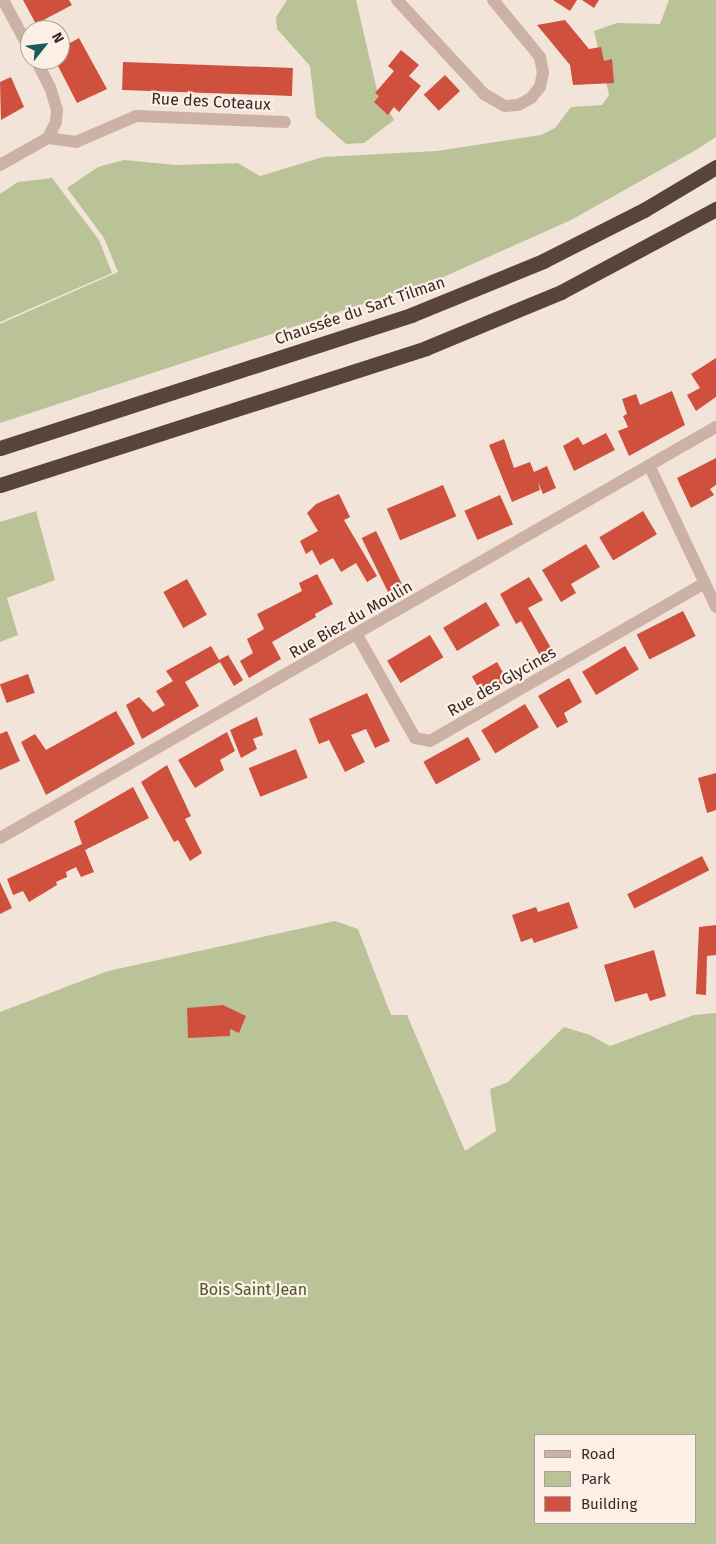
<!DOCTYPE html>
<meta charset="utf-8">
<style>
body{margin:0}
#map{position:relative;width:716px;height:1544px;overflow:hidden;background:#f3e4d9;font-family:"Fira Sans",sans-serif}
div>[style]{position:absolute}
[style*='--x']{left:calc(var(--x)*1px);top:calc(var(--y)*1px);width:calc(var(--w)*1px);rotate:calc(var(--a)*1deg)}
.green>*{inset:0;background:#bac398}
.building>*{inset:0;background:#ce503d;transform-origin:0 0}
.minor>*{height:12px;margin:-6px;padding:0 6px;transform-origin:6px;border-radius:6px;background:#ccb2a5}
.highway>*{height:15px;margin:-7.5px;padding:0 7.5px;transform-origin:7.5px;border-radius:7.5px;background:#59433d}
span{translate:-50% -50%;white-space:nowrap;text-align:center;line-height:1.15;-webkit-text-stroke:4.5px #fbefe6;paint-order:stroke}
.street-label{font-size:16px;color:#372a27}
.park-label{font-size:16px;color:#4b5729}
.legend{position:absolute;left:534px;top:1434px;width:162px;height:90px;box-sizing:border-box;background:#fbefe6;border:1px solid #ada09a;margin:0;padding:6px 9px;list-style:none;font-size:15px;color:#372a27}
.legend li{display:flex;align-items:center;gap:10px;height:25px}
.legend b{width:25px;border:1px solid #ada09a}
.north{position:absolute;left:20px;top:20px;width:50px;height:50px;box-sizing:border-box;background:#fbefe6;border:1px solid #ada09a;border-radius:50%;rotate:61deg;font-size:14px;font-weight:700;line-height:20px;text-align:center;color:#372a27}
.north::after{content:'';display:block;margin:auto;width:18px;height:22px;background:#195b59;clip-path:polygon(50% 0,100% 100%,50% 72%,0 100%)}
</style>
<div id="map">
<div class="green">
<i style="clip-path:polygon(287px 0,356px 0,377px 90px,394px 120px,364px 143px,346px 144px,316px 117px,310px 66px,277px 29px,276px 17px)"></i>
<i style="clip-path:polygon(669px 0,716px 0,716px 137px,696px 150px,571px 220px,439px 279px,0 423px,0 324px,118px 272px,104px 238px,67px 188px,98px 167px,124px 160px,177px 165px,238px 163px,260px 176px,323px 157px,437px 151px,541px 135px,555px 128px,571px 107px,602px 105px,609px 95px,594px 31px,617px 23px,660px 24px)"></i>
<i style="clip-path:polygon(52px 178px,99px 240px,112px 273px,0 322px,0 194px,18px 182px)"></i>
<i style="clip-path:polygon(36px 511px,55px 580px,7px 598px,18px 635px,0 642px,0 522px)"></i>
<i style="clip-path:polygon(evenodd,335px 921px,358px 929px,391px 1015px,407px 1015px,465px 1151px,496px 1131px,490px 1089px,508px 1082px,564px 1027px,590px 1035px,610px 1046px,694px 1015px,716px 1013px,716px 1544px,0 1544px,0 1012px,108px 971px,335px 921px,535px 1435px,695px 1435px,695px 1523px,535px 1523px,535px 1435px)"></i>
</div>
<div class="building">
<i style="clip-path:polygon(23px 0,69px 0,72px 5px,36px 24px)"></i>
<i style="clip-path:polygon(553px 0,577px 0,570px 11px)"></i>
<i style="clip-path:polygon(582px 0,599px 0,594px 8px)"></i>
<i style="clip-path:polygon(565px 20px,589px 49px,601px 47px,604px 61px,612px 59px,614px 83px,573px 85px,570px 65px,537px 25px)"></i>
<i style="clip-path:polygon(65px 33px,70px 43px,79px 38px,107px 89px,77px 103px,55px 60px,60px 60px,60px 36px)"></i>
<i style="clip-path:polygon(401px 50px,419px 65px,409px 76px,421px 86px,399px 112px,394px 107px,388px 115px,374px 102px,379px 96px,375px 93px,394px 71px,388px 66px)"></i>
<i style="left:123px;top:62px;width:170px;height:28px;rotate:2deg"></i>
<i style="left:445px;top:75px;width:22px;height:29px;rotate:47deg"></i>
<i style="clip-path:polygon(11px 77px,24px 107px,1px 120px,0 82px)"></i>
<i style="clip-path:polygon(716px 358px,716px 397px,696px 411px,687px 395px,700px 388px,691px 374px)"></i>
<i style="clip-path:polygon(672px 391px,685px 425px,629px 456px,618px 431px,628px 427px,623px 416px,627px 414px,622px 399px,636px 394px,640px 405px)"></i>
<i style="clip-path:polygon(606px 433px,615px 450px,574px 471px,563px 446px,578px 437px,583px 445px)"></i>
<i style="clip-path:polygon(504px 439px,514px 468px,530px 462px,534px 472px,547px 466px,556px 488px,543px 494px,538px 482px,540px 490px,512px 502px,489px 445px)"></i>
<i style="clip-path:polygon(716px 458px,716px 485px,710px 489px,714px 495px,691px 508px,677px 478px)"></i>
<i style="left:443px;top:485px;width:34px;height:61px;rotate:67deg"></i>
<i style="clip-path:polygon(339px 494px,350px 517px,344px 520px,377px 576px,367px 582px,356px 563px,341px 572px,333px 558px,320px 565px,312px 550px,306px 554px,300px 541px,318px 531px,307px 513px,316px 504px)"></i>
<i style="left:500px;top:495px;width:32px;height:39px;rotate:66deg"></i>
<i style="left:643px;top:511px;width:27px;height:51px;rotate:59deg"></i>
<i style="left:376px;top:531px;width:64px;height:16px;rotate:64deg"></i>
<i style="clip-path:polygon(586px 544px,600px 567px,571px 584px,576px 593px,561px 602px,542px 570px)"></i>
<i style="clip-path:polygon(317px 574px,333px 604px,315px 614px,316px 617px,272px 642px,281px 659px,249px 678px,240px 661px,253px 653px,247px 639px,264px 629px,257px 614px,302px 591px,299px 583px)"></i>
<i style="clip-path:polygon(529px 577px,543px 600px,528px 608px,555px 655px,543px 661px,521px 621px,516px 624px,500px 594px)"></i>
<i style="left:187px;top:579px;width:41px;height:27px;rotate:61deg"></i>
<i style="left:486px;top:602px;width:27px;height:50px;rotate:59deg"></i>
<i style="left:683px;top:611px;width:28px;height:52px;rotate:63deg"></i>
<i style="left:430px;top:635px;width:26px;height:50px;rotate:59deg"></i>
<i style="clip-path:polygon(211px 646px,219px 660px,228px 655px,243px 680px,234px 686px,220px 662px,204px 671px,185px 682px,199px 706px,142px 739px,126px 705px,139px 697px,153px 712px,165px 705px,156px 691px,173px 681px,166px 671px)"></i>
<i style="left:625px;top:646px;width:27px;height:50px;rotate:59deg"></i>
<i style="left:497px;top:662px;width:22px;height:29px;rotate:60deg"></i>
<i style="left:28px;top:674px;width:20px;height:30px;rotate:70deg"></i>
<i style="clip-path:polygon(569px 678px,582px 702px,564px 713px,568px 722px,557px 728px,538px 696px)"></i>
<i style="clip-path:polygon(367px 693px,390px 741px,375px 748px,366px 729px,351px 735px,365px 762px,345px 772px,329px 740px,319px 744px,309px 719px)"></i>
<i style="left:525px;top:704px;width:27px;height:51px;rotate:59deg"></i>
<i style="clip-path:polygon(116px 711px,135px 744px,46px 795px,21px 742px,35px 734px,46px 750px)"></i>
<i style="clip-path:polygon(257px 717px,263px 735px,253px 739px,257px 749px,241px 758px,230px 730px)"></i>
<i style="clip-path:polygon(7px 731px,20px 761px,0 770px,0 734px)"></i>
<i style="clip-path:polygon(227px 732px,235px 751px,220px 760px,224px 770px,195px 788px,178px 760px)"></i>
<i style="left:468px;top:737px;width:26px;height:51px;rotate:61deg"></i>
<i style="left:296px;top:749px;width:31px;height:51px;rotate:68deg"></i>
<i style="clip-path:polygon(167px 765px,191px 816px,185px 819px,202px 853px,190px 861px,178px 840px,174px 842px,141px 782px)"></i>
<i style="clip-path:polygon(716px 773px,716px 810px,707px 813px,698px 778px)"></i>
<i style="clip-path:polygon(133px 787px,149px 818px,85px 850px,94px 872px,81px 877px,76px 867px,66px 872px,67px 877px,56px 882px,57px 885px,29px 902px,23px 891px,13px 895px,7px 879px,82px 844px,74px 821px)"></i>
<i style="left:702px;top:856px;width:16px;height:84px;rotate:63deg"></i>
<i style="clip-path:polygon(0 882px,12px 908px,0 914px)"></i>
<i style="clip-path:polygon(569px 902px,578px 928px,534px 943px,532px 938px,521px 942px,512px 915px,536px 907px,538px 912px)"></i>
<i style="clip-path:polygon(716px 925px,716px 955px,707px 956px,706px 995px,696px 994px,699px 927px)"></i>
<i style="clip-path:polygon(654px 950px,666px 996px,650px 1001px,647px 993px,615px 1002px,604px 965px)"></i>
<i style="clip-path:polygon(223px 1005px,246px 1016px,239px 1033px,230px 1029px,230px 1036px,188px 1038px,187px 1008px)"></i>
</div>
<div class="minor">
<i style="--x:3;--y:0;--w:57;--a:61.6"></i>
<i style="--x:397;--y:0;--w:128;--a:47.2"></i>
<i style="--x:484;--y:94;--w:24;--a:30"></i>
<i style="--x:505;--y:106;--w:13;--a:-4"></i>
<i style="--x:518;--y:105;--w:15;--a:-28"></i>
<i style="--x:531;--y:98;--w:14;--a:-51"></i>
<i style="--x:540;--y:87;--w:14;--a:-78"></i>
<i style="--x:543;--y:73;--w:16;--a:-101"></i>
<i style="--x:540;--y:57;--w:74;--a:-129.5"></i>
<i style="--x:36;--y:60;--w:30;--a:63"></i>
<i style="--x:50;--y:87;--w:24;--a:73"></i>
<i style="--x:57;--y:110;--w:12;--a:95"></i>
<i style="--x:56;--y:122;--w:18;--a:117"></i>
<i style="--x:0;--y:165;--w:55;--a:-29.4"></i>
<i style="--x:48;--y:138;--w:28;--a:8"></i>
<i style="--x:76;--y:142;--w:65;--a:-23.4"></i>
<i style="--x:136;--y:116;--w:149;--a:2.3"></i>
<i style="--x:649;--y:465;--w:157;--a:64.7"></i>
<i style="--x:357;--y:635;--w:118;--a:60.6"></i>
<i style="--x:415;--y:738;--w:15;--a:11"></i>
<i style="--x:430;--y:741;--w:317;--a:-29.9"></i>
<i style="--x:0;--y:838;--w:826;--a:-29.86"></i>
</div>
<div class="highway">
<i style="--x:0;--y:448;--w:432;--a:-17.9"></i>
<i style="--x:411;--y:315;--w:143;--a:-22.2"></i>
<i style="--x:543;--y:261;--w:113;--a:-26.8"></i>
<i style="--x:644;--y:210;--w:84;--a:-30.8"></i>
<i style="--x:0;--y:485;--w:447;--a:-17.8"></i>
<i style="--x:426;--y:348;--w:146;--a:-22.5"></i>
<i style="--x:561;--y:292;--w:176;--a:-28.2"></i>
</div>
<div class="street-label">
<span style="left:211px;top:102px;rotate:3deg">Rue des Coteaux</span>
<span style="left:360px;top:311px;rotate:-19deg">Chaussée du Sart Tilman</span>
<span style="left:351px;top:620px;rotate:-30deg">Rue Biez du Moulin</span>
<span style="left:502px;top:682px;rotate:-30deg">Rue des Glycines</span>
</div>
<div class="park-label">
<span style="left:253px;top:1290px">Bois Saint Jean</span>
</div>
<ul class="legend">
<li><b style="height:6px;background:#ccb2a5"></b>Road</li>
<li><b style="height:14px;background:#bac398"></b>Park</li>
<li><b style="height:14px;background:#ce503d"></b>Building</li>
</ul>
<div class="north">N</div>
</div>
